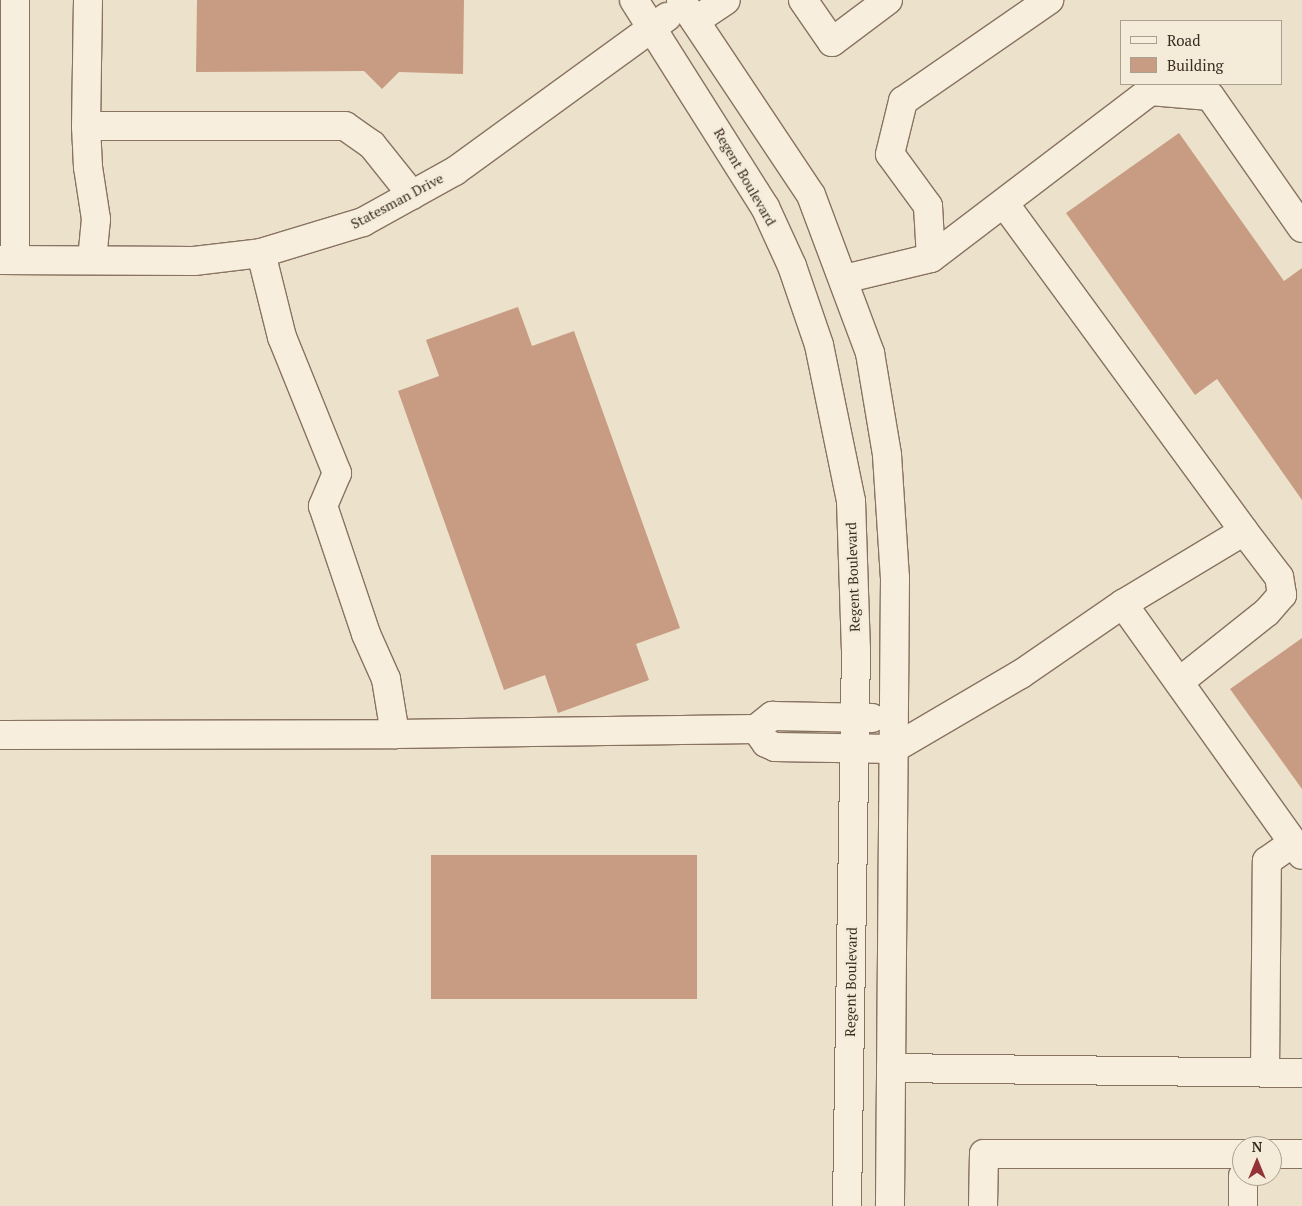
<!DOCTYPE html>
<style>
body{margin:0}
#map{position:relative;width:1302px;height:1206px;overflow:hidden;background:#ece1ca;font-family:"PT Serif",serif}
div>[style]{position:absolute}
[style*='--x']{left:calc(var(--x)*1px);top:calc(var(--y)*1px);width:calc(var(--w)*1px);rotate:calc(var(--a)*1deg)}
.building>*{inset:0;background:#c89c83;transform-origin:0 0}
.roads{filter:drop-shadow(1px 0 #887360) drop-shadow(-1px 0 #887360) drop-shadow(0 1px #887360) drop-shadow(0 -1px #887360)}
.minor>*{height:28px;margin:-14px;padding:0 14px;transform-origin:14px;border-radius:14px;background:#f7eedd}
span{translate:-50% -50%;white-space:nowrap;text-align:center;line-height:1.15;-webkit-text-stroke:4.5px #f4ebd9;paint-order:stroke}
.street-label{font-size:14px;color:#3a2c22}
.legend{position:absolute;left:1120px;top:20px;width:162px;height:65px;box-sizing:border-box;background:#f4ebd9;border:1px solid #aa9f90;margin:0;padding:6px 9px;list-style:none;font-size:15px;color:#3a2c22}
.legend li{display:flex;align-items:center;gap:10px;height:25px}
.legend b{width:25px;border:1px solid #aa9f90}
.north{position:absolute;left:1232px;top:1136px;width:50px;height:50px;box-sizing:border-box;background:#f4ebd9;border:1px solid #aa9f90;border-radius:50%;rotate:0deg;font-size:14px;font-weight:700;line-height:20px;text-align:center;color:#3a2c22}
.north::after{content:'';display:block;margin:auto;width:18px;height:22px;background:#933338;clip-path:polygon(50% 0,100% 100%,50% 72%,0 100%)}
</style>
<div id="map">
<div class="building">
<i style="clip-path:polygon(197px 0,464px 0,463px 74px,399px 72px,382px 89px,364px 71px,196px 72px)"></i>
<i style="clip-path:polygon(1179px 133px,1284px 281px,1302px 268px,1302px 500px,1217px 379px,1195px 395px,1066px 213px)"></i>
<i style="clip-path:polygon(518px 307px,532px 346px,574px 331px,680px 628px,636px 644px,649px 680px,558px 713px,545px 675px,504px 690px,398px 391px,439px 376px,426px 340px)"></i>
<i style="clip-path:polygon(1302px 638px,1302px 789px,1230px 689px)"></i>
<i style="left:431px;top:855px;width:266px;height:144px"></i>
</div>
<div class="roads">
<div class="minor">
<i style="--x:15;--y:0;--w:260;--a:90"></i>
<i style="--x:88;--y:0;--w:126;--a:90.9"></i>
<i style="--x:86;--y:126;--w:41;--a:87.2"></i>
<i style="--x:88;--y:167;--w:53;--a:81.3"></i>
<i style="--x:96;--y:219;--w:41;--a:95.6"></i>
<i style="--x:634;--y:0;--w:245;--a:57.7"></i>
<i style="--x:765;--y:207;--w:65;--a:65.4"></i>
<i style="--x:792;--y:266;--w:83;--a:71.1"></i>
<i style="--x:819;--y:345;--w:159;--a:78.4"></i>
<i style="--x:851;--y:501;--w:148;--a:88.1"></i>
<i style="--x:856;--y:649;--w:557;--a:90.93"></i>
<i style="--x:681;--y:0;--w:234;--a:56.3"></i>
<i style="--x:811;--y:195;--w:169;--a:69.5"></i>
<i style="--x:870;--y:353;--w:103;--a:80.5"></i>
<i style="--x:887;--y:455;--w:123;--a:86.3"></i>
<i style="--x:895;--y:578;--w:628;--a:90.46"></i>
<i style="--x:803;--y:0;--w:51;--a:55.4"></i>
<i style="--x:832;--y:42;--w:70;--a:-36.9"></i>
<i style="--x:695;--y:21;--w:37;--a:-34"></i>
<i style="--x:86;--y:126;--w:259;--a:0"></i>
<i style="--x:345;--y:126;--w:33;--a:35"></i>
<i style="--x:372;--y:145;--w:64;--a:51.3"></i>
<i style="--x:261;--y:253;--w:87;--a:76"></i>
<i style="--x:282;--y:337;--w:147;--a:68"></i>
<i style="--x:337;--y:473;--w:36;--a:113"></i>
<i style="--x:323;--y:506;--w:135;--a:71.4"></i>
<i style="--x:366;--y:634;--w:49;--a:66"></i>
<i style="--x:386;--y:679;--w:56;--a:80.7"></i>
<i style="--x:931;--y:258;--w:52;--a:-93.3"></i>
<i style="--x:928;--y:206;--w:64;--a:-126.2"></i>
<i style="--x:890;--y:154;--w:55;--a:-76.2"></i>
<i style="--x:903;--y:101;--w:178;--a:-34.7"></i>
<i style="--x:0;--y:260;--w:194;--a:0.3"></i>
<i style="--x:194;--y:261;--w:67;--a:-6.8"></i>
<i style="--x:261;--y:253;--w:107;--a:-16.9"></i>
<i style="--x:363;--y:222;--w:105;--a:-29"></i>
<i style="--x:455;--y:171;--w:262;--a:-36"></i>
<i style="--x:844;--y:279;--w:89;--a:-13.6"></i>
<i style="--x:931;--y:258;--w:275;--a:-37.3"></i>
<i style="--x:1150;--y:91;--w:60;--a:4.8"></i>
<i style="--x:1210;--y:96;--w:161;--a:55.1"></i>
<i style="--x:1123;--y:604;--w:308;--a:54.5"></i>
<i style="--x:1179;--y:682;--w:112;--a:-38.5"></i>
<i style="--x:1267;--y:612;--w:23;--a:-49"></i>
<i style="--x:1282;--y:595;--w:18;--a:-99"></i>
<i style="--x:1279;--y:577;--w:58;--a:-127.3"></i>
<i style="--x:756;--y:729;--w:17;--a:54"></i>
<i style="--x:766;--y:743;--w:10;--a:24"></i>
<i style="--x:775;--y:747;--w:118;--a:1"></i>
<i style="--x:893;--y:749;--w:148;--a:-30.4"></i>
<i style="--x:1021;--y:674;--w:124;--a:-34.5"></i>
<i style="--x:1123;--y:604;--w:141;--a:-31.1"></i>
<i style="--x:1244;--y:531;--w:406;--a:-126.2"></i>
<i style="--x:756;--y:729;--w:21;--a:-39"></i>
<i style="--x:772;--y:716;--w:100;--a:1.1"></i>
<i style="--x:0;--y:735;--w:395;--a:-0.1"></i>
<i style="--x:395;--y:734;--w:361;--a:-0.8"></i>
<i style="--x:891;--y:1068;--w:411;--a:0.7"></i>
<i style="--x:1265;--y:1073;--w:212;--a:-89.5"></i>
<i style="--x:1267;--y:861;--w:32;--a:-35"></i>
<i style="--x:1272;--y:1154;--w:30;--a:0"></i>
<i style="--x:1243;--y:1176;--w:30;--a:90"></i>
<i style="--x:983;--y:1206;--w:52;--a:-88.9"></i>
<i style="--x:984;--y:1154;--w:258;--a:0"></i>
</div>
</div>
<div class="street-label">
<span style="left:745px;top:177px;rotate:60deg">Regent Boulevard</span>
<span style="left:397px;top:201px;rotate:-28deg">Statesman Drive</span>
<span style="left:853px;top:577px;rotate:-92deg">Regent Boulevard</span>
<span style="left:851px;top:982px;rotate:-89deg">Regent Boulevard</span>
</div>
<ul class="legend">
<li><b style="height:6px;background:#f7eedd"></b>Road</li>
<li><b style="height:14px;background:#c89c83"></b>Building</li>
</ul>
<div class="north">N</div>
</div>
